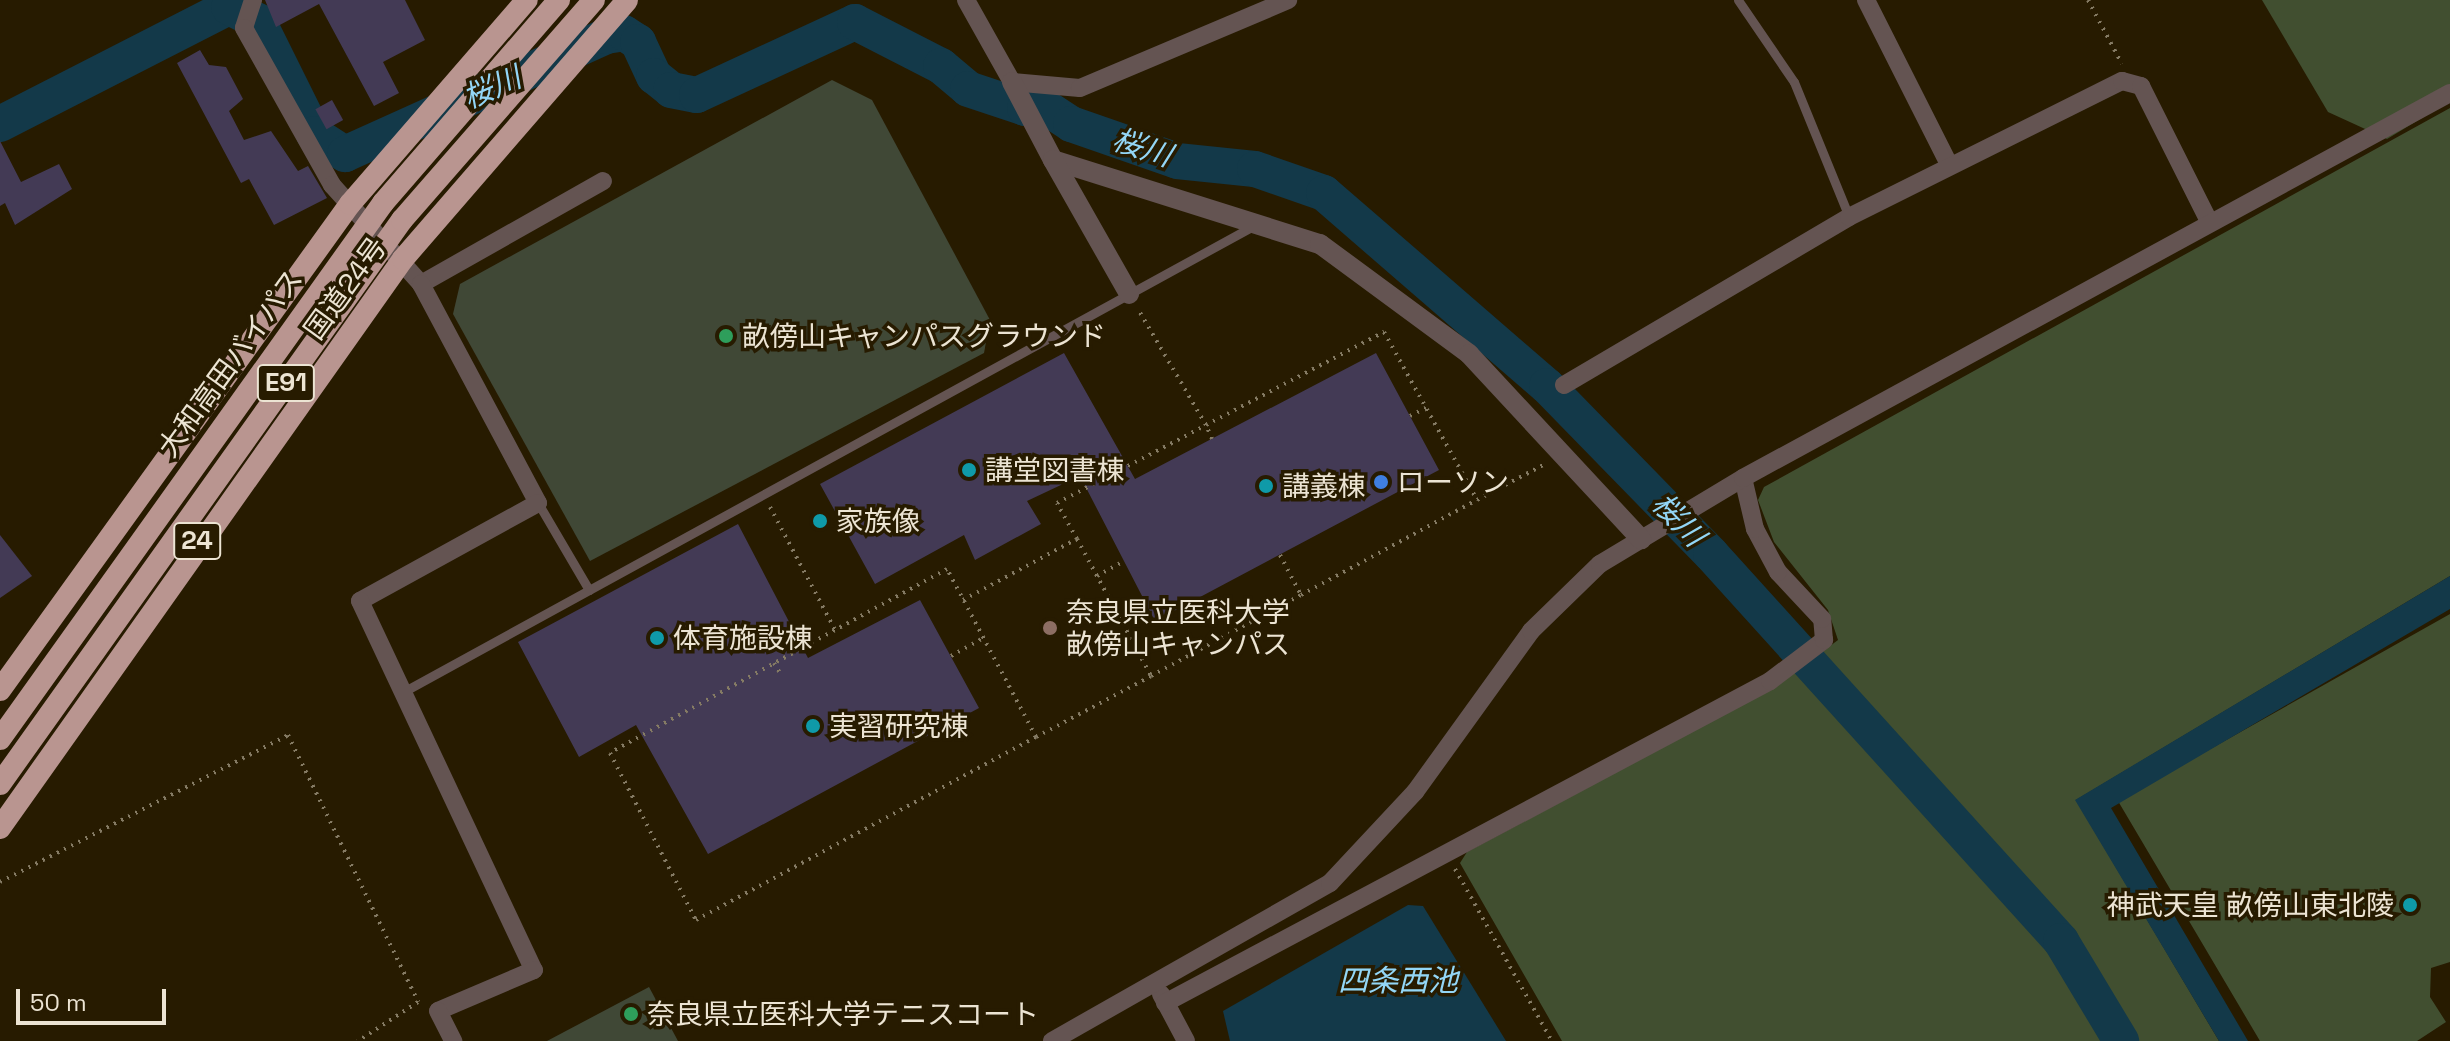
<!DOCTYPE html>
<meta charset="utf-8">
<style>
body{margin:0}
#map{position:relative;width:2450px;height:1041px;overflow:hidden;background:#271b00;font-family:"Space Grotesk","Noto Sans JP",sans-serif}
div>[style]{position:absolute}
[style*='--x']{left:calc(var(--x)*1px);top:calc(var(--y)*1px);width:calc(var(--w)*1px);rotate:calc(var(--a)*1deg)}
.green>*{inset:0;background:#404836}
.forest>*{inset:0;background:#414f30}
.water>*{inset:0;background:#133949}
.river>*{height:36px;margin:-18px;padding:0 18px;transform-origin:18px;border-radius:18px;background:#133949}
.building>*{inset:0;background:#433a55;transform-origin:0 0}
.path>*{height:4px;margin-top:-2px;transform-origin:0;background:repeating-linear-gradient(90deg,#857b64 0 2px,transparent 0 8px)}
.service>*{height:9px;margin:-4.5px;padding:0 4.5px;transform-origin:4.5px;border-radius:4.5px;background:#645452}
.minor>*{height:18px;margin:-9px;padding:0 9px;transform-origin:9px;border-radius:9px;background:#645452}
.tertiary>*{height:20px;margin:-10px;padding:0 10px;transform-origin:10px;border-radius:10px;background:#645452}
.trunk>*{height:22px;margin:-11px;padding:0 11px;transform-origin:11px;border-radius:11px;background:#b99590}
.trunk-bridge>*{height:22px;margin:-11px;padding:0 11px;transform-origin:11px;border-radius:11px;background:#b99590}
.dots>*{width:22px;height:22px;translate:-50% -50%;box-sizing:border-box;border:4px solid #271b00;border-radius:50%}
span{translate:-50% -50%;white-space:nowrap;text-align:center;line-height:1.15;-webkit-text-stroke:7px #271b00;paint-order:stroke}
.shield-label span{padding:2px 6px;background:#271b00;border:2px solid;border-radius:6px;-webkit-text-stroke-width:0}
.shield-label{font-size:26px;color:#ece4d3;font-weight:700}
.street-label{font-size:28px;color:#ece4d3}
.poi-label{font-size:28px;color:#ece4d3}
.left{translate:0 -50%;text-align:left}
.right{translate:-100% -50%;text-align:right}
.water-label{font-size:30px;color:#93d6f6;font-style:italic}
.scale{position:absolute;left:16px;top:989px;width:150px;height:36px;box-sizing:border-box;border:4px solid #ece4d3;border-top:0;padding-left:10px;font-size:24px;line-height:28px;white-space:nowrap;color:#ece4d3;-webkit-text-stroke:6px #271b00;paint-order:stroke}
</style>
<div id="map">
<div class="green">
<i style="clip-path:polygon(832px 80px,872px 100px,990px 320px,984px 353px,590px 561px,453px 314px,460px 284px)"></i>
<i style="clip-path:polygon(649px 987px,678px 1041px,547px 1041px)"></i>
</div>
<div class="forest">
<i style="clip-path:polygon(2262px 0,2450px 0,2450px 101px,2387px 139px,2328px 112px)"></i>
<i style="clip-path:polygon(2450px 108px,2450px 576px,2076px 800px,2219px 1041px,1562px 1041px,1460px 863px,1467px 852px,1777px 686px,1838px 640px,1828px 610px,1774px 542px,1758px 500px,1764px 487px)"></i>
<i style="clip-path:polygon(2450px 614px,2450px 962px,2431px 968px,2430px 997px,2446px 1022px,2417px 1041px,2260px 1041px,2118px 801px)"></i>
</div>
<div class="water">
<i style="clip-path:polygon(2450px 576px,2450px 609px,2111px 808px,2248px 1041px,2219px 1041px,2075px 800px)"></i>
<i style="clip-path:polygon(1408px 905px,1423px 906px,1506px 1041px,1230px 1041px,1223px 1011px)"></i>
</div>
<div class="river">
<i style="--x:0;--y:124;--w:257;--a:-27.1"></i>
<i style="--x:229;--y:7;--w:32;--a:26"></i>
<i style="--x:258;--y:21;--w:126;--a:63.6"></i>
<i style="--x:314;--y:134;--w:37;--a:33"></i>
<i style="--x:345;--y:154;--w:286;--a:-24.3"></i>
<i style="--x:606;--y:36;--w:18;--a:-9"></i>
<i style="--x:624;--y:33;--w:17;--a:33"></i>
<i style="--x:638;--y:42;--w:38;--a:65"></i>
<i style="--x:654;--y:76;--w:22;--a:39"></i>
<i style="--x:671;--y:90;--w:26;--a:11"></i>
<i style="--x:697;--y:95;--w:174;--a:-24.8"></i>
<i style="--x:855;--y:22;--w:97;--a:27.1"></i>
<i style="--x:941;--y:66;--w:35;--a:40"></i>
<i style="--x:968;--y:89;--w:60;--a:18.4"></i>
<i style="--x:1025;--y:108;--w:13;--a:-32"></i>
<i style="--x:1036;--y:101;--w:42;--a:33.3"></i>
<i style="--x:1071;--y:124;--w:112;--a:19.2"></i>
<i style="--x:1177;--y:161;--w:78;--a:5.9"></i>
<i style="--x:1255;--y:169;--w:73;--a:19.2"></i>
<i style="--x:1324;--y:193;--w:295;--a:40.9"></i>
<i style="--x:1547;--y:386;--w:235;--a:45.7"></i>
<i style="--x:1711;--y:554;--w:522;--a:47.87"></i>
<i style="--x:2061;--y:941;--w:117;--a:59"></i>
</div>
<div class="building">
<i style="clip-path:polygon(265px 0,405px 0,425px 40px,383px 62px,399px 93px,374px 106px,319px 4px,276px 27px)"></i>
<i style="clip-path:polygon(200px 50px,209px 65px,226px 67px,243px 99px,229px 111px,244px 140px,271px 131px,298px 171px,308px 166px,327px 198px,274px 225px,249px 179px,241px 183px,177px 63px)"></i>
<i style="left:332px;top:100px;width:23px;height:19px;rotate:61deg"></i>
<i style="clip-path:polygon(0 141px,21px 182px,59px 164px,72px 189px,15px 225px,5px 203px,0 206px)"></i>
<i style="clip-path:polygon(1064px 353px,1135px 479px,1376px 353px,1439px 470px,1155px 621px,1080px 476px,1027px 501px,1041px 524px,975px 560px,964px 535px,875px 584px,820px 484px)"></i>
<i style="clip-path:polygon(738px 524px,808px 658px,920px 600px,979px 708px,708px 854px,636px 725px,579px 757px,518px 642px)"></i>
<i style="clip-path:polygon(0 535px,32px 576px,0 598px)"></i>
</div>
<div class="path">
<i style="--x:2088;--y:0;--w:72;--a:62"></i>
<i style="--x:1410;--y:416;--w:18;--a:-27"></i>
<i style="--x:1212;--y:439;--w:15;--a:-113"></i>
<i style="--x:1206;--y:425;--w:201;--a:-27.6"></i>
<i style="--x:1384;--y:332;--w:192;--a:61"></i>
<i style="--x:770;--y:507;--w:139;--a:62.1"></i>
<i style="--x:1077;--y:539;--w:156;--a:61.6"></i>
<i style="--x:1280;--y:555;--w:45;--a:62.3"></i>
<i style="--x:1097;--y:576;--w:31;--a:-29"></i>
<i style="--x:963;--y:600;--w:129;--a:-28.2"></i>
<i style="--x:1077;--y:539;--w:41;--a:-119.1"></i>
<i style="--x:1057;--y:503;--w:168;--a:-27.6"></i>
<i style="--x:1206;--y:425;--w:134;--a:-120.4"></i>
<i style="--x:951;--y:656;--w:38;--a:-29"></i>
<i style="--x:774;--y:663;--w:12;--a:59"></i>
<i style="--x:1036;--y:737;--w:190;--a:-117.9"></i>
<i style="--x:947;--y:569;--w:384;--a:151.4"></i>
<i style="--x:610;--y:753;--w:188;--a:62.8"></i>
<i style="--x:696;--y:920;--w:386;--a:-28.3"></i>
<i style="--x:1036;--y:737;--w:130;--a:-27.9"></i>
<i style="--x:1151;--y:676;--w:170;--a:-28.4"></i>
<i style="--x:1301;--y:595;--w:200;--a:-28.4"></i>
<i style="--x:1477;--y:500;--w:77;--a:-27.9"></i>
<i style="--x:1455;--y:869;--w:197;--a:60.6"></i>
<i style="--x:0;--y:882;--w:323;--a:-27"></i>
<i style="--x:288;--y:735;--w:297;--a:64"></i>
<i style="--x:418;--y:1002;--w:72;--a:147"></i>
</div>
<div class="service">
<i style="--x:1738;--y:0;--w:99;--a:55.7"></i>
<i style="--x:1794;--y:82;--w:146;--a:67.8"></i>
<i style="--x:538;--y:503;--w:101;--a:59.6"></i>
<i style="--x:403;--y:692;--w:969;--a:-28.73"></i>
</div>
<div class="minor">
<i style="--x:253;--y:0;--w:29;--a:108"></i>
<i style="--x:244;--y:28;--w:180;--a:60.7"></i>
<i style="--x:332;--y:185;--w:133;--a:48"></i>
<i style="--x:421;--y:284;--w:209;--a:-29.5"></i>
<i style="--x:966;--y:0;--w:94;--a:60.7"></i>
<i style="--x:1012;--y:82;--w:68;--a:5"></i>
<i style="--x:1080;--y:88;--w:226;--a:-22.9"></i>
<i style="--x:1866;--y:0;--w:184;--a:63.2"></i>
<i style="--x:421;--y:284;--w:248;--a:61.9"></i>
<i style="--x:538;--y:503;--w:203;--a:151.2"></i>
<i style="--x:360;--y:601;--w:408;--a:64.8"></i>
<i style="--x:534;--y:970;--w:104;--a:156.9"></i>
<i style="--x:438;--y:1011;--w:34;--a:63"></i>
<i style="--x:1564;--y:385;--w:331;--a:-30.5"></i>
<i style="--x:1849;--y:217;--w:305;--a:-26.5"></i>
<i style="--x:2122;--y:81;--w:20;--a:15"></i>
<i style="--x:2141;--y:86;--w:153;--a:63.3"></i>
<i style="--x:1161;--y:994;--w:53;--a:62"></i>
<i style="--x:1165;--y:1003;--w:685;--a:-28.02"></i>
<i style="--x:1770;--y:681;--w:68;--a:-37.2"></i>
<i style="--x:1824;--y:640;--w:21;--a:-95"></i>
<i style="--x:1822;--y:619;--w:64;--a:-133.1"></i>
<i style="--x:1778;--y:572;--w:49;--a:-118.1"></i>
<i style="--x:1755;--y:529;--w:52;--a:-103.2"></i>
<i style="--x:1052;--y:1041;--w:320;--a:-29.6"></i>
<i style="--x:1330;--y:883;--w:125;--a:-47"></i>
<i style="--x:1415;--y:792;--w:198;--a:-54.2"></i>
<i style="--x:1531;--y:631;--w:96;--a:-44.2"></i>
<i style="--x:1600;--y:564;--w:167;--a:-31"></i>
<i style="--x:1743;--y:478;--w:805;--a:-28.57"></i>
</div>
<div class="tertiary">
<i style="--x:1012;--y:82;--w:88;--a:62.3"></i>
<i style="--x:1053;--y:160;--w:280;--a:17.5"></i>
<i style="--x:1320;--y:244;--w:185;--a:36.4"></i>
<i style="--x:1469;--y:354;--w:253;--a:47.1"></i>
<i style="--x:1053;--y:160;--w:154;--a:60.4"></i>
</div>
<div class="trunk">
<i style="--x:0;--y:690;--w:599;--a:-54.24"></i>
<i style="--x:350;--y:204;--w:270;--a:-49.1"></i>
<i style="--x:0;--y:828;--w:697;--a:-54.69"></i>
<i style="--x:403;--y:259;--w:342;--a:-49.1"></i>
</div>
<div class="trunk-bridge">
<i style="--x:0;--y:739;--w:659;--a:-54.45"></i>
<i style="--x:383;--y:203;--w:269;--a:-49.1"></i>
<i style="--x:0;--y:784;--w:693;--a:-54.52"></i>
<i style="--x:402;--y:220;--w:292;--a:-48.9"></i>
</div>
<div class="dots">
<i style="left:726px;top:336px;background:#2e9e5b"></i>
<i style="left:969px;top:470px;background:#0f9aa8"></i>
<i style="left:1381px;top:482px;background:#3f7fe0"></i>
<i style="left:1266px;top:486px;background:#0f9aa8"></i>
<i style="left:820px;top:521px;background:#0f9aa8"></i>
<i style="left:1050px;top:628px;background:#8d6e63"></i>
<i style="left:657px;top:638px;background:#0f9aa8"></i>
<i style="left:813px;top:726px;background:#0f9aa8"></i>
<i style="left:2410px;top:905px;background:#0f9aa8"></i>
<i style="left:631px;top:1014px;background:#2e9e5b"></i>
</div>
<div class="shield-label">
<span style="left:286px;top:383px">E91</span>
<span style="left:197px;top:541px">24</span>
</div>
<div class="street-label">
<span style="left:345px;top:288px;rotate:-54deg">国道24号</span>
<span style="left:230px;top:363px;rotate:-54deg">大和高田バイパス</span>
</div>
<div class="poi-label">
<span class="left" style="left:742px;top:336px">畝傍山キャンパスグラウンド</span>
<span class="left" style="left:985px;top:470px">講堂図書棟</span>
<span class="left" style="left:1397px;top:482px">ローソン</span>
<span class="left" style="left:1282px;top:486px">講義棟</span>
<span class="left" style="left:836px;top:521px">家族像</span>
<span class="left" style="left:1066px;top:628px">奈良県立医科大学<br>畝傍山キャンパス</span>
<span class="left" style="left:673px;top:638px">体育施設棟</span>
<span class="left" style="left:829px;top:726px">実習研究棟</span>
<span class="right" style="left:2394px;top:905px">神武天皇 畝傍山東北陵</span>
<span class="left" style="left:647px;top:1014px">奈良県立医科大学テニスコート</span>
</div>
<div class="water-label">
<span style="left:492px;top:88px;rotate:-24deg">桜川</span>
<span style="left:1142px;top:148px;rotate:18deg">桜川</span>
<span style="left:1678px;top:520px;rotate:46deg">桜川</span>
<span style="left:1398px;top:981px">四条西池</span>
</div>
<div class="scale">50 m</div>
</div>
